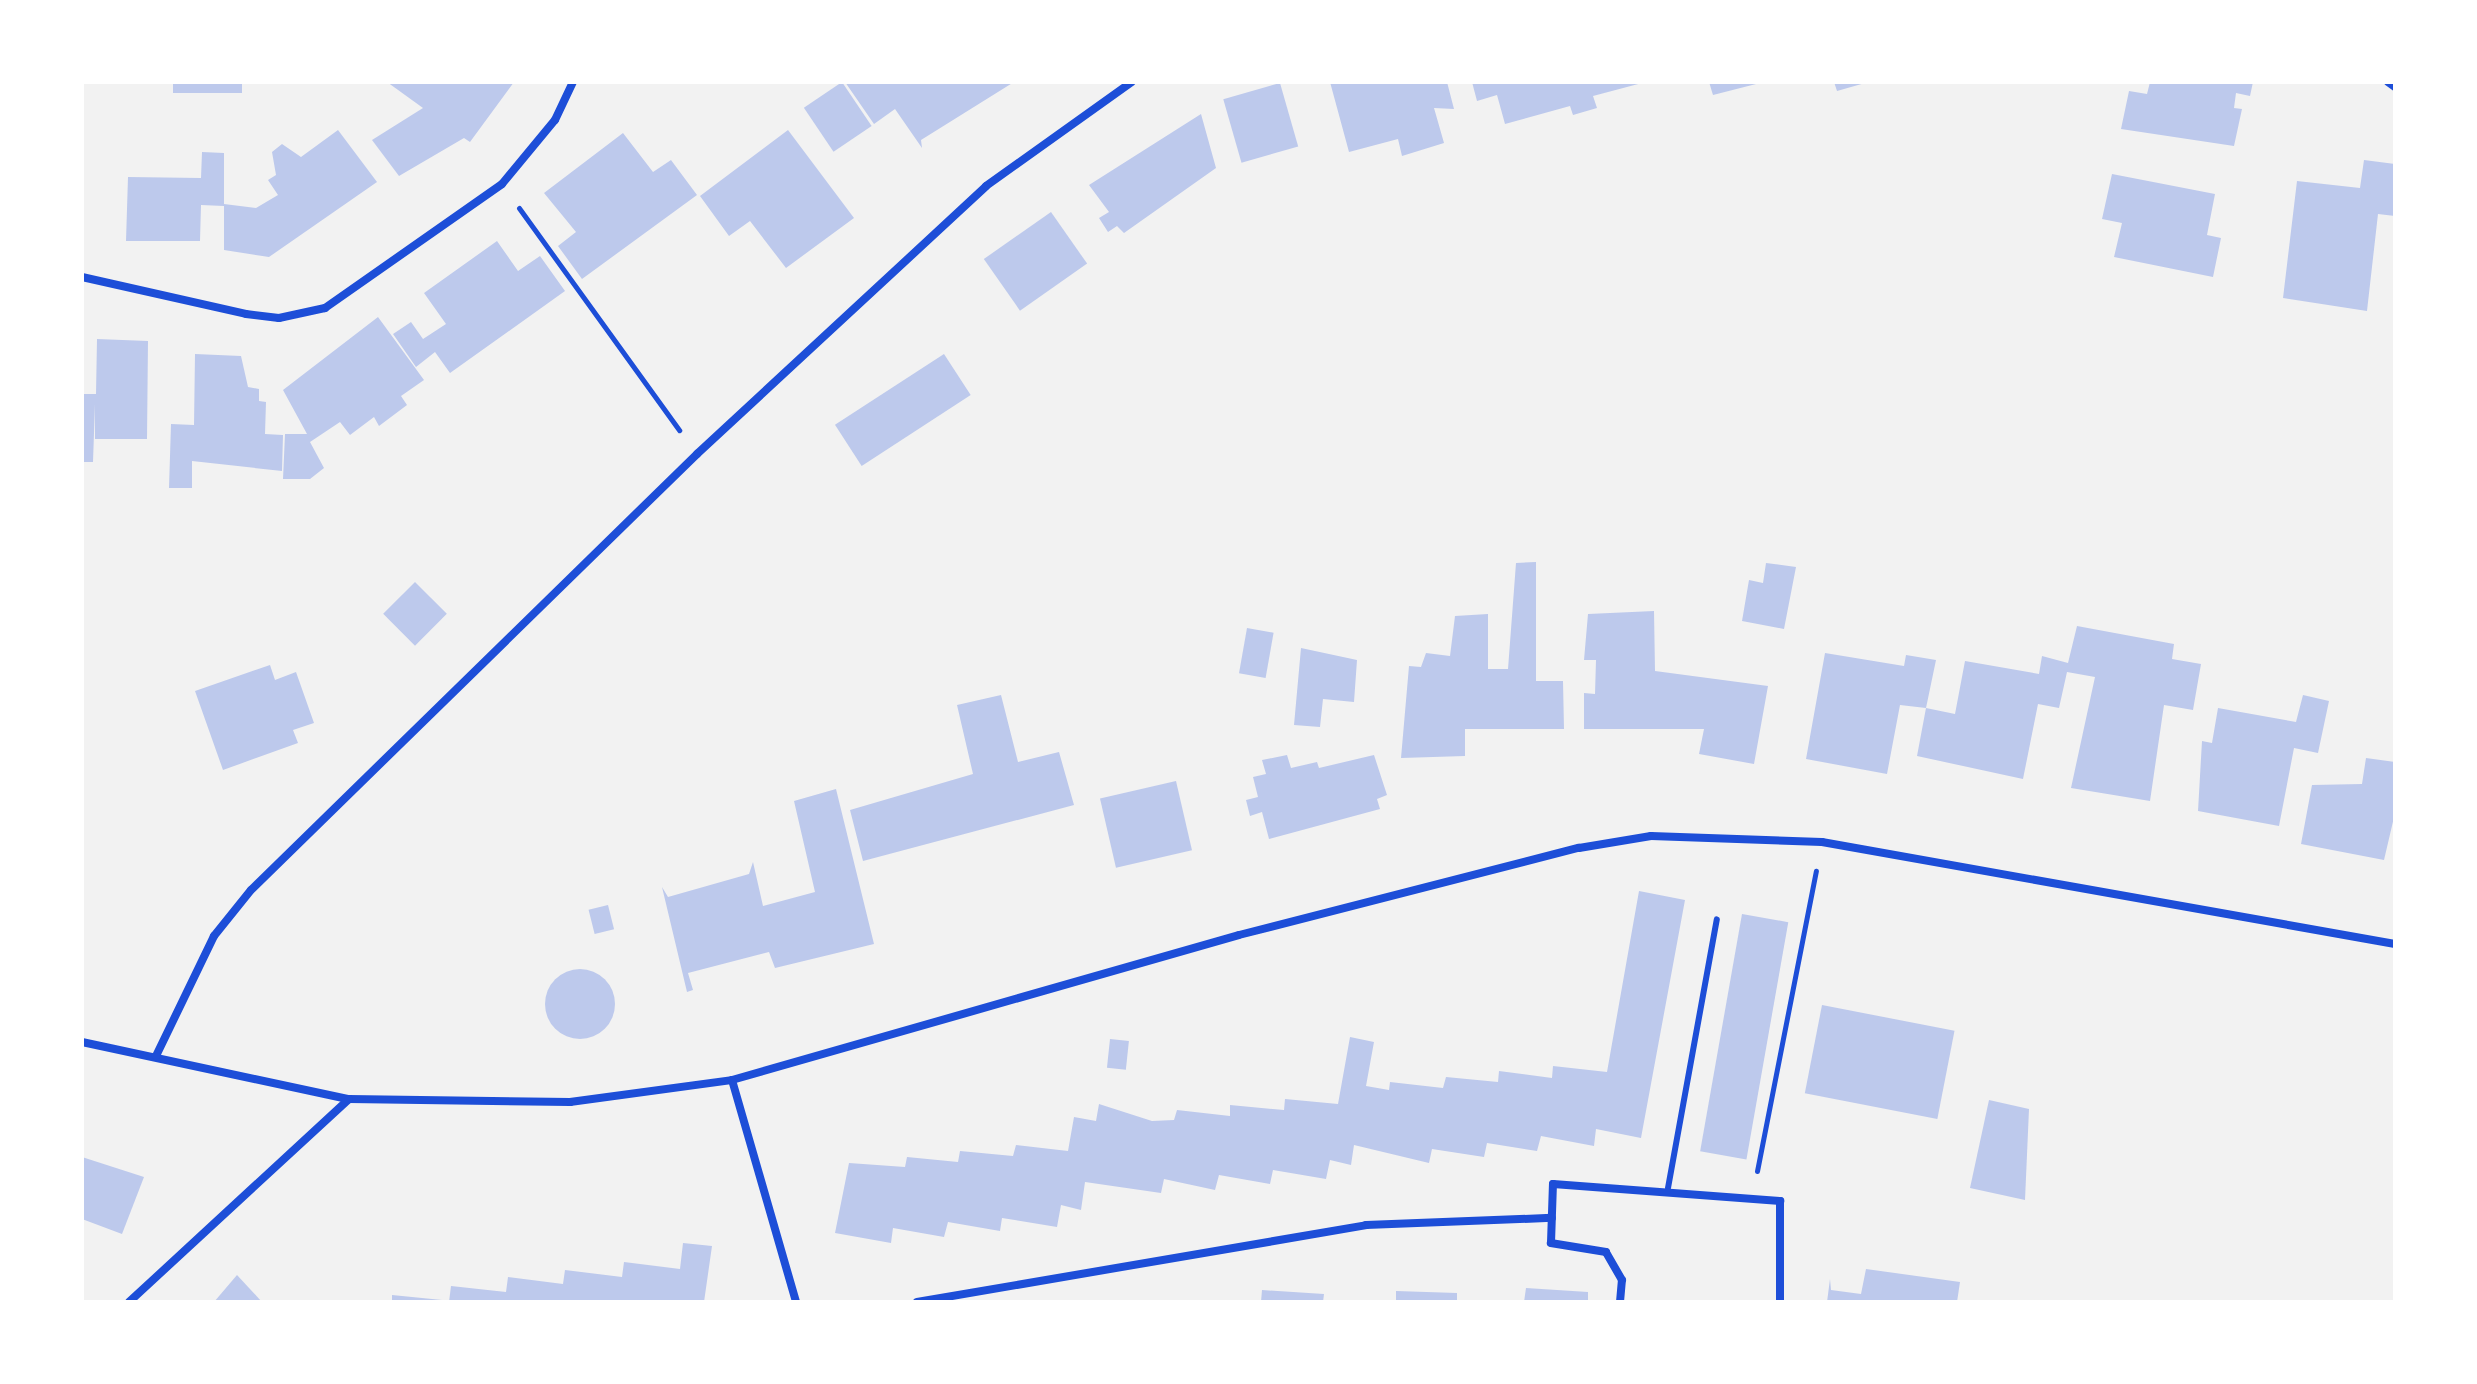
<!DOCTYPE html>
<style>
body{margin:0}
#map{position:relative;width:2477px;height:1384px;overflow:hidden;background:#f2f2f2;font-family:"Varela Round",sans-serif}
div>[style]{position:absolute}
[style*='--x']{left:calc(var(--x)*1px);top:calc(var(--y)*1px);width:calc(var(--w)*1px);rotate:calc(var(--a)*1deg)}
.building>*{inset:0;background:#bdc9ec;transform-origin:0 0}
.round{border-radius:50%}
.path>*{height:5px;margin:-2.5px;padding:0 2.5px;transform-origin:2.5px;border-radius:2.5px;background:#1d4ed8}
.service>*{height:6px;margin:-3px;padding:0 3px;transform-origin:3px;border-radius:3px;background:#1d4ed8}
.minor>*{height:8px;margin:-4px;padding:0 4px;transform-origin:4px;border-radius:4px;background:#1d4ed8}
span{translate:-50% -50%;white-space:nowrap;text-align:center;line-height:1.15;-webkit-text-stroke:6px #fff;paint-order:stroke}
.frame{position:absolute;inset:0;border:84px solid #fff;pointer-events:none}
</style>
<div id="map">
<div class="building">
<i style="left:173px;top:82px;width:69px;height:11px"></i>
<i style="clip-path:polygon(387px 82px,514px 82px,470px 142px,464px 138px,399px 176px,372px 140px,423px 108px)"></i>
<i style="left:842px;top:82px;width:53px;height:46px;rotate:56deg"></i>
<i style="clip-path:polygon(845px 82px,1014px 82px,921px 140px,922px 148px,895px 109px,874px 124px)"></i>
<i style="clip-path:polygon(1330px 82px,1447px 82px,1454px 109px,1434px 108px,1444px 143px,1402px 156px,1398px 139px,1349px 152px)"></i>
<i style="clip-path:polygon(1472px 82px,1642px 82px,1642px 83px,1593px 96px,1597px 108px,1573px 115px,1570px 106px,1505px 124px,1497px 95px,1477px 101px)"></i>
<i style="clip-path:polygon(1709px 82px,1760px 82px,1760px 83px,1713px 95px)"></i>
<i style="clip-path:polygon(1834px 82px,1865px 82px,1865px 83px,1837px 91px)"></i>
<i style="clip-path:polygon(2150px 82px,2253px 82px,2250px 96px,2236px 93px,2234px 108px,2242px 109px,2234px 146px,2121px 129px,2129px 91px,2147px 94px)"></i>
<i style="left:1280px;top:83px;width:66px;height:59px;rotate:74deg"></i>
<i style="clip-path:polygon(1201px 114px,1216px 168px,1124px 233px,1117px 226px,1108px 232px,1099px 218px,1109px 212px,1089px 185px)"></i>
<i style="clip-path:polygon(338px 130px,377px 182px,269px 257px,224px 250px,224px 206px,201px 205px,200px 241px,126px 241px,128px 177px,201px 178px,202px 152px,224px 153px,224px 204px,256px 208px,278px 195px,268px 180px,276px 175px,272px 152px,282px 144px,301px 157px)"></i>
<i style="clip-path:polygon(788px 130px,854px 218px,786px 268px,750px 221px,729px 236px,700px 196px)"></i>
<i style="clip-path:polygon(623px 133px,653px 172px,671px 160px,697px 195px,582px 279px,558px 246px,576px 232px,544px 193px)"></i>
<i style="clip-path:polygon(2364px 160px,2395px 164px,2395px 216px,2378px 214px,2367px 311px,2283px 298px,2297px 181px,2360px 188px)"></i>
<i style="clip-path:polygon(2112px 174px,2215px 194px,2207px 235px,2221px 238px,2213px 277px,2114px 257px,2122px 223px,2102px 219px)"></i>
<i style="left:1051px;top:212px;width:63px;height:82px;rotate:55deg"></i>
<i style="clip-path:polygon(497px 241px,518px 271px,540px 256px,565px 291px,450px 373px,435px 352px,416px 367px,393px 334px,411px 322px,423px 339px,446px 324px,424px 293px)"></i>
<i style="clip-path:polygon(378px 317px,424px 380px,401px 396px,407px 405px,379px 426px,374px 417px,350px 435px,340px 422px,310px 442px,324px 468px,310px 479px,283px 479px,285px 434px,307px 434px,283px 390px)"></i>
<i style="clip-path:polygon(97px 339px,148px 341px,147px 439px,95px 439px,95px 404px,93px 462px,82px 462px,82px 394px,96px 394px)"></i>
<i style="clip-path:polygon(195px 354px,241px 356px,248px 387px,259px 389px,259px 401px,266px 402px,265px 434px,283px 435px,282px 471px,192px 461px,192px 488px,169px 488px,171px 424px,194px 425px)"></i>
<i style="left:944px;top:354px;width:49px;height:130px;rotate:57deg"></i>
<i style="clip-path:polygon(1536px 562px,1536px 681px,1563px 681px,1564px 729px,1465px 729px,1465px 756px,1401px 758px,1409px 666px,1421px 667px,1426px 653px,1450px 656px,1455px 616px,1488px 614px,1488px 669px,1508px 669px,1516px 563px)"></i>
<i style="clip-path:polygon(1766px 563px,1796px 567px,1784px 629px,1742px 621px,1749px 580px,1763px 583px)"></i>
<i style="left:415px;top:582px;width:45px;height:45px;rotate:45deg"></i>
<i style="clip-path:polygon(1654px 611px,1655px 671px,1768px 686px,1754px 764px,1699px 754px,1704px 729px,1584px 729px,1584px 693px,1595px 694px,1596px 660px,1584px 660px,1588px 614px)"></i>
<i style="clip-path:polygon(2077px 626px,2174px 644px,2172px 659px,2201px 664px,2193px 710px,2164px 705px,2150px 801px,2071px 788px,2095px 677px,2067px 672px,2059px 708px,2038px 704px,2023px 779px,1917px 756px,1926px 708px,1900px 705px,1887px 774px,1806px 759px,1825px 653px,1904px 666px,1906px 655px,1936px 660px,1926px 708px,1955px 714px,1965px 661px,2039px 674px,2042px 656px,2068px 663px)"></i>
<i style="left:1247px;top:628px;width:27px;height:46px;rotate:10deg"></i>
<i style="clip-path:polygon(1301px 648px,1357px 660px,1354px 702px,1323px 699px,1320px 727px,1294px 725px)"></i>
<i style="clip-path:polygon(270px 665px,275px 680px,296px 672px,314px 723px,293px 730px,298px 743px,223px 770px,195px 691px)"></i>
<i style="clip-path:polygon(1001px 695px,1018px 762px,1059px 752px,1074px 805px,863px 861px,850px 810px,973px 774px,957px 705px)"></i>
<i style="clip-path:polygon(2303px 695px,2329px 701px,2318px 753px,2294px 748px,2279px 826px,2198px 811px,2202px 741px,2212px 743px,2218px 708px,2296px 722px)"></i>
<i style="clip-path:polygon(1287px 755px,1291px 768px,1317px 762px,1319px 768px,1374px 755px,1387px 795px,1377px 799px,1380px 809px,1269px 839px,1262px 812px,1250px 816px,1246px 800px,1258px 797px,1253px 777px,1266px 774px,1262px 760px)"></i>
<i style="clip-path:polygon(2366px 758px,2395px 762px,2395px 813px,2384px 860px,2301px 844px,2312px 785px,2362px 784px)"></i>
<i style="left:1176px;top:781px;width:71px;height:78px;rotate:77deg"></i>
<i style="clip-path:polygon(836px 789px,874px 944px,775px 968px,769px 952px,688px 973px,693px 990px,687px 992px,662px 887px,668px 897px,749px 874px,753px 862px,763px 906px,815px 892px,794px 801px)"></i>
<i style="clip-path:polygon(1639px 891px,1685px 900px,1641px 1138px,1596px 1129px,1594px 1146px,1541px 1136px,1537px 1151px,1487px 1143px,1484px 1157px,1432px 1149px,1429px 1163px,1354px 1145px,1351px 1165px,1330px 1160px,1326px 1179px,1273px 1170px,1270px 1184px,1219px 1175px,1215px 1190px,1164px 1179px,1161px 1193px,1085px 1182px,1081px 1210px,1061px 1205px,1057px 1227px,1002px 1218px,1000px 1231px,948px 1222px,944px 1237px,893px 1228px,891px 1243px,835px 1233px,849px 1163px,905px 1167px,907px 1157px,958px 1162px,960px 1151px,1013px 1156px,1016px 1145px,1068px 1151px,1074px 1117px,1096px 1121px,1099px 1104px,1152px 1121px,1174px 1120px,1177px 1110px,1230px 1116px,1230px 1105px,1284px 1110px,1285px 1099px,1338px 1104px,1350px 1037px,1374px 1042px,1366px 1086px,1389px 1090px,1390px 1082px,1443px 1088px,1446px 1077px,1498px 1082px,1499px 1071px,1552px 1078px,1553px 1066px,1607px 1072px)"></i>
<i style="left:608px;top:905px;width:25px;height:20px;rotate:76deg"></i>
<i style="left:1742px;top:914px;width:47px;height:241px;rotate:10deg"></i>
<i class="round" style="left:545px;top:969px;width:70px;height:70px"></i>
<i style="left:1822px;top:1005px;width:135px;height:90px;rotate:11deg"></i>
<i style="left:1110px;top:1039px;width:19px;height:29px;rotate:6deg"></i>
<i style="clip-path:polygon(1989px 1100px,2029px 1109px,2025px 1200px,1970px 1188px)"></i>
<i style="clip-path:polygon(82px 1157px,144px 1177px,122px 1234px,82px 1219px)"></i>
<i style="clip-path:polygon(683px 1243px,712px 1246px,704px 1302px,449px 1302px,451px 1286px,506px 1292px,508px 1277px,563px 1284px,565px 1270px,622px 1277px,624px 1262px,680px 1269px)"></i>
<i style="clip-path:polygon(1866px 1269px,1960px 1282px,1957px 1302px,1827px 1302px,1830px 1279px,1831px 1290px,1861px 1294px)"></i>
<i style="clip-path:polygon(237px 1275px,262px 1302px,214px 1302px)"></i>
<i style="clip-path:polygon(1526px 1288px,1588px 1292px,1588px 1302px,1524px 1302px)"></i>
<i style="clip-path:polygon(1262px 1290px,1324px 1294px,1323px 1302px,1261px 1302px)"></i>
<i style="clip-path:polygon(1396px 1291px,1457px 1293px,1457px 1302px,1396px 1302px)"></i>
<i style="clip-path:polygon(392px 1295px,442px 1300px,442px 1302px,392px 1302px)"></i>
</div>
<div class="path">
<i style="--x:519;--y:208;--w:274;--a:54.2"></i>
<i style="--x:1757;--y:1171;--w:306;--a:-78.9"></i>
</div>
<div class="service">
<i style="--x:1668;--y:1188;--w:273;--a:-79.7"></i>
</div>
<div class="minor">
<i style="--x:2388;--y:82;--w:9;--a:36"></i>
<i style="--x:82;--y:277;--w:168;--a:12.7"></i>
<i style="--x:246;--y:314;--w:33;--a:7"></i>
<i style="--x:279;--y:318;--w:47;--a:-12.3"></i>
<i style="--x:325;--y:308;--w:216;--a:-35"></i>
<i style="--x:502;--y:184;--w:83;--a:-50.4"></i>
<i style="--x:555;--y:120;--w:42;--a:-64.7"></i>
<i style="--x:82;--y:1042;--w:273;--a:12.1"></i>
<i style="--x:349;--y:1099;--w:221;--a:0.8"></i>
<i style="--x:570;--y:1102;--w:163;--a:-7.7"></i>
<i style="--x:732;--y:1080;--w:527;--a:-15.96"></i>
<i style="--x:1239;--y:935;--w:351;--a:-14.4"></i>
<i style="--x:1579;--y:848;--w:73;--a:-9.5"></i>
<i style="--x:1651;--y:836;--w:171;--a:2"></i>
<i style="--x:1822;--y:842;--w:582;--a:10.09"></i>
<i style="--x:156;--y:1056;--w:133;--a:-64.2"></i>
<i style="--x:214;--y:936;--w:59;--a:-51.2"></i>
<i style="--x:251;--y:890;--w:624;--a:-44.35"></i>
<i style="--x:697;--y:454;--w:394;--a:-42.8"></i>
<i style="--x:986;--y:186;--w:179;--a:-35.5"></i>
<i style="--x:732;--y:1080;--w:231;--a:73.9"></i>
<i style="--x:129;--y:1302;--w:299;--a:-42.7"></i>
<i style="--x:917;--y:1302;--w:456;--a:-9.7"></i>
<i style="--x:1366;--y:1225;--w:186;--a:-2.2"></i>
<i style="--x:1620;--y:1302;--w:22;--a:-85"></i>
<i style="--x:1622;--y:1280;--w:32;--a:-120"></i>
<i style="--x:1606;--y:1252;--w:56;--a:-170.7"></i>
<i style="--x:1551;--y:1243;--w:59;--a:-88.1"></i>
<i style="--x:1553;--y:1184;--w:228;--a:4.3"></i>
<i style="--x:1780;--y:1201;--w:101;--a:90"></i>
</div>
<div class="frame"></div>
</div>
